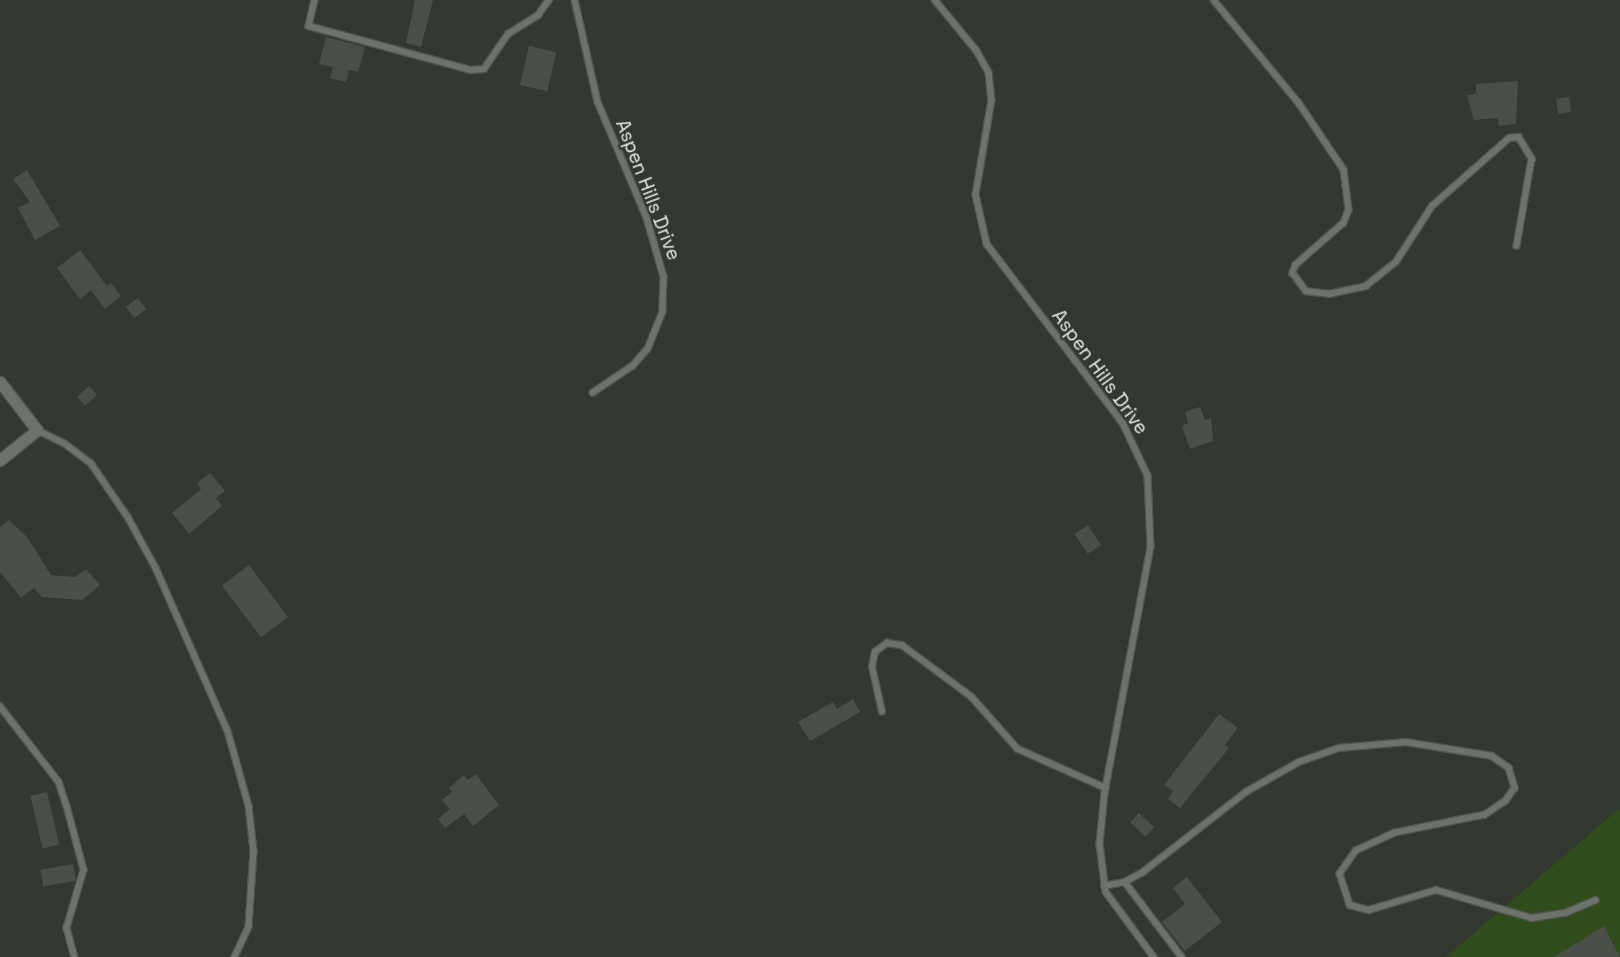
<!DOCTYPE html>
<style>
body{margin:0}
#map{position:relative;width:1620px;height:957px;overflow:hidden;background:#333830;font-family:"Space Grotesk",sans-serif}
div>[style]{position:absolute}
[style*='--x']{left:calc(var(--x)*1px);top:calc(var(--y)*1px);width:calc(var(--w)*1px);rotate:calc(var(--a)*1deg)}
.green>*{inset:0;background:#304d1b}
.building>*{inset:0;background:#4a5047;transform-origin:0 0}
.roads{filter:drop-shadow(1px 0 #51554e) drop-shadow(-1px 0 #51554e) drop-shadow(0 1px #51554e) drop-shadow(0 -1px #51554e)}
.lane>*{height:5.5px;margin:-2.75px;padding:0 2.75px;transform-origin:2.75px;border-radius:2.75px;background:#6d736a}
.street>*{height:11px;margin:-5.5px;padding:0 5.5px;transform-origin:5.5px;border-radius:5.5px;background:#6d736a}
span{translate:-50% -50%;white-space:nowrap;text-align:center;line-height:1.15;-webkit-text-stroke:4px #333830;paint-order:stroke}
.street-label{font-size:19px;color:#e9ece7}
</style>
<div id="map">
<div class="green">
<i style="clip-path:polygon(1620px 808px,1620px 957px,1446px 957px)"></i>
</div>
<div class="building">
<i style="clip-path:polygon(415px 0,433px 0,421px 47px,406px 43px)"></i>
<i style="clip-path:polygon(326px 37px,365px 47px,358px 72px,349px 70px,346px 82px,330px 78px,333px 67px,319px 64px)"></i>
<i style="left:529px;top:46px;width:28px;height:40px;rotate:13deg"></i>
<i style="clip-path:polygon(1518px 81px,1516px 124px,1499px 126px,1498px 118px,1474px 120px,1467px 95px,1476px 94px,1476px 84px)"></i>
<i style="left:1569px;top:97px;width:15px;height:13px;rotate:82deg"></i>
<i style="clip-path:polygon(27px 170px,60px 226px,35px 240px,18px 208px,30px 202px,13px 179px)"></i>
<i style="clip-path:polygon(80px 250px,107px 286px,111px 283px,121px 296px,105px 309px,91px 290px,80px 299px,57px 268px)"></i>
<i style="left:138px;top:298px;width:14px;height:15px;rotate:54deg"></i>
<i style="left:89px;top:386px;width:12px;height:16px;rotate:48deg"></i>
<i style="clip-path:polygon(1200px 407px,1205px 420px,1211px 418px,1213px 441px,1190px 449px,1182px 426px,1188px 423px,1185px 412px)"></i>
<i style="clip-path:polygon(210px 473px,225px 491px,216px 498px,222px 506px,189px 534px,172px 513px,201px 489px,197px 483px)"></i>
<i style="clip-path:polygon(9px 520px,28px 538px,51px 575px,75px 577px,86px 569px,100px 585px,82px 600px,42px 597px,34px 588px,21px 598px,0 572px,0 527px)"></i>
<i style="left:1088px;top:525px;width:24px;height:16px;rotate:57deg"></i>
<i style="left:249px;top:565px;width:65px;height:34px;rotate:53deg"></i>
<i style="clip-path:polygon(853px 699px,860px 712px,810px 741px,798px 722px,833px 702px,837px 709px)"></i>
<i style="clip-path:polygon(1219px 714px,1238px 728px,1225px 745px,1229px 748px,1180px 808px,1168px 799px,1173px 791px,1164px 785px)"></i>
<i style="clip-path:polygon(476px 774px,499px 805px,473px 826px,464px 814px,445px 828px,438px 819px,450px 809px,442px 800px,452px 792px,449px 788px,464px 775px,468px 780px)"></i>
<i style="left:47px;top:792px;width:54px;height:17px;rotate:77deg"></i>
<i style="left:1139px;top:813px;width:21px;height:13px;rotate:43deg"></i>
<i style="left:73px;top:864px;width:17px;height:33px;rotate:80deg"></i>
<i style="clip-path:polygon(1187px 877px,1222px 922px,1185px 951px,1162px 922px,1185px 904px,1173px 888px)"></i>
<i style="clip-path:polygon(1604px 926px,1620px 957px,1554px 957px)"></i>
</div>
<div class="roads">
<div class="lane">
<i style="--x:315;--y:0;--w:27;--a:103"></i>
<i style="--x:309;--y:26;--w:168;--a:15.2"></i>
<i style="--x:471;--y:70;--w:13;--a:-4"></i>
<i style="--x:484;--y:69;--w:42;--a:-55.6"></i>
<i style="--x:508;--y:34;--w:36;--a:-32"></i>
<i style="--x:538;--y:15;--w:19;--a:-54"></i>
<i style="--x:575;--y:0;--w:105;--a:77.3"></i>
<i style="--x:598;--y:102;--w:126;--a:67.1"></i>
<i style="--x:647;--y:218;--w:61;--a:73.9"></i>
<i style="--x:664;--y:277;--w:35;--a:92"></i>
<i style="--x:663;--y:312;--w:40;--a:112"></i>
<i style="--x:648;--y:349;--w:23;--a:131"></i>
<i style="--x:633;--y:366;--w:48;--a:146"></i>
<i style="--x:935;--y:0;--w:66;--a:50.5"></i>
<i style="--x:977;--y:51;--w:25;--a:61"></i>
<i style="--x:989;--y:73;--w:27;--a:84"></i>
<i style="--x:992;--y:100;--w:96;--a:99.6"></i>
<i style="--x:976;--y:195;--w:50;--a:77.3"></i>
<i style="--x:987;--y:244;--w:225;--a:52.8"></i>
<i style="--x:1123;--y:423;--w:59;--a:64.7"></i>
<i style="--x:1148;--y:476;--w:71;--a:87.6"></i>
<i style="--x:1151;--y:547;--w:250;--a:100.6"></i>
<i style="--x:1105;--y:793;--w:51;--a:95.6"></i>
<i style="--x:1100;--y:844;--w:48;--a:82.9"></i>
<i style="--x:1106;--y:892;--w:81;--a:53.6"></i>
<i style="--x:1214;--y:0;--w:134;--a:50.5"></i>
<i style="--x:1299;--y:103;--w:81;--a:56.1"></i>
<i style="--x:1344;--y:170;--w:40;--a:82.9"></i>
<i style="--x:1349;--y:210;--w:14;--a:111"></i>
<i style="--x:1344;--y:223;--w:64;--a:138.8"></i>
<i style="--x:1296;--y:265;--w:9;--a:111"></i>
<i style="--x:1293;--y:273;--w:22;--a:54"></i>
<i style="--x:1306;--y:291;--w:23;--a:7"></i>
<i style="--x:1329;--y:294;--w:38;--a:-12"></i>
<i style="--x:1366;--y:286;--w:38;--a:-39"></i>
<i style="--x:1396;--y:262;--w:67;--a:-57.3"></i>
<i style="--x:1432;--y:206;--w:103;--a:-41.4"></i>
<i style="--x:1509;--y:138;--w:10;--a:-6"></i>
<i style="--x:1519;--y:137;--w:26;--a:59"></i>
<i style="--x:1532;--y:159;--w:88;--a:99.8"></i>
<i style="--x:37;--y:430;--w:30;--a:26"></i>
<i style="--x:64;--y:443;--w:34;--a:37"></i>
<i style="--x:91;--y:463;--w:65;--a:55.6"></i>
<i style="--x:128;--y:517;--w:58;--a:61.2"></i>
<i style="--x:156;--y:568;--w:178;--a:66.2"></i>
<i style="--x:228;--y:731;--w:78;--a:74.4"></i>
<i style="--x:249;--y:806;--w:45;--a:83.7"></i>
<i style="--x:254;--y:851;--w:76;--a:93.8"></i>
<i style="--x:249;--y:927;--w:33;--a:115"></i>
<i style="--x:0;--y:706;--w:96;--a:52.2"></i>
<i style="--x:59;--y:782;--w:25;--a:72"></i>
<i style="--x:67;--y:806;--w:66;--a:75.1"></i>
<i style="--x:84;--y:870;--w:60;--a:106.3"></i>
<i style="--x:67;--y:928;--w:30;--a:75"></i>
<i style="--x:882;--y:712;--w:46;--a:-102.5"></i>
<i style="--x:872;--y:667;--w:15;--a:-79"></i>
<i style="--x:875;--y:652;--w:15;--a:-37"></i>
<i style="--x:887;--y:643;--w:15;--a:8"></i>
<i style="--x:902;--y:645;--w:87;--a:36.6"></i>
<i style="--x:972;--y:697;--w:69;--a:48.5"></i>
<i style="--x:1018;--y:749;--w:96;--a:23.9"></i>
<i style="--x:1125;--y:882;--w:94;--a:52.8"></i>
<i style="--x:1104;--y:886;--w:21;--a:-11"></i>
<i style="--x:1125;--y:882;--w:21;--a:-29"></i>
<i style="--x:1143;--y:872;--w:130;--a:-37.8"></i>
<i style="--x:1246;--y:792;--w:61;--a:-29.5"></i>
<i style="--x:1299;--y:762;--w:42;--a:-19.3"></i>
<i style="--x:1339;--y:748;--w:67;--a:-5.1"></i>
<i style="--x:1406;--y:742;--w:87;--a:9.2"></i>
<i style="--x:1492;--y:756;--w:21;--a:35"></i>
<i style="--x:1509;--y:768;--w:21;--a:73"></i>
<i style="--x:1515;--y:788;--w:16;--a:125"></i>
<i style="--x:1506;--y:801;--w:25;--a:146"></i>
<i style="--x:1485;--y:815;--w:92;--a:168.7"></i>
<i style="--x:1395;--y:833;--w:43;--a:155.2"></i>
<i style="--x:1356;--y:851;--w:28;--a:125"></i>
<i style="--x:1340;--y:874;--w:33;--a:72"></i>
<i style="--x:1350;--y:905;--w:20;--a:15"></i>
<i style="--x:1369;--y:910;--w:70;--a:-16.6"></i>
<i style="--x:1436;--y:890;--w:100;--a:16.3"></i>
<i style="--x:1532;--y:918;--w:33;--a:-9"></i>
<i style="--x:1565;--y:913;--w:33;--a:-23"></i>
</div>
<div class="street">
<i style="--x:0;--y:382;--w:61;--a:52.4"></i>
<i style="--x:37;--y:430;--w:48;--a:141"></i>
</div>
</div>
<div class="street-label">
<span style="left:648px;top:190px;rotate:69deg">Aspen Hills Drive</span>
<span style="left:1100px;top:372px;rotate:54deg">Aspen Hills Drive</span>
</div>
</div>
